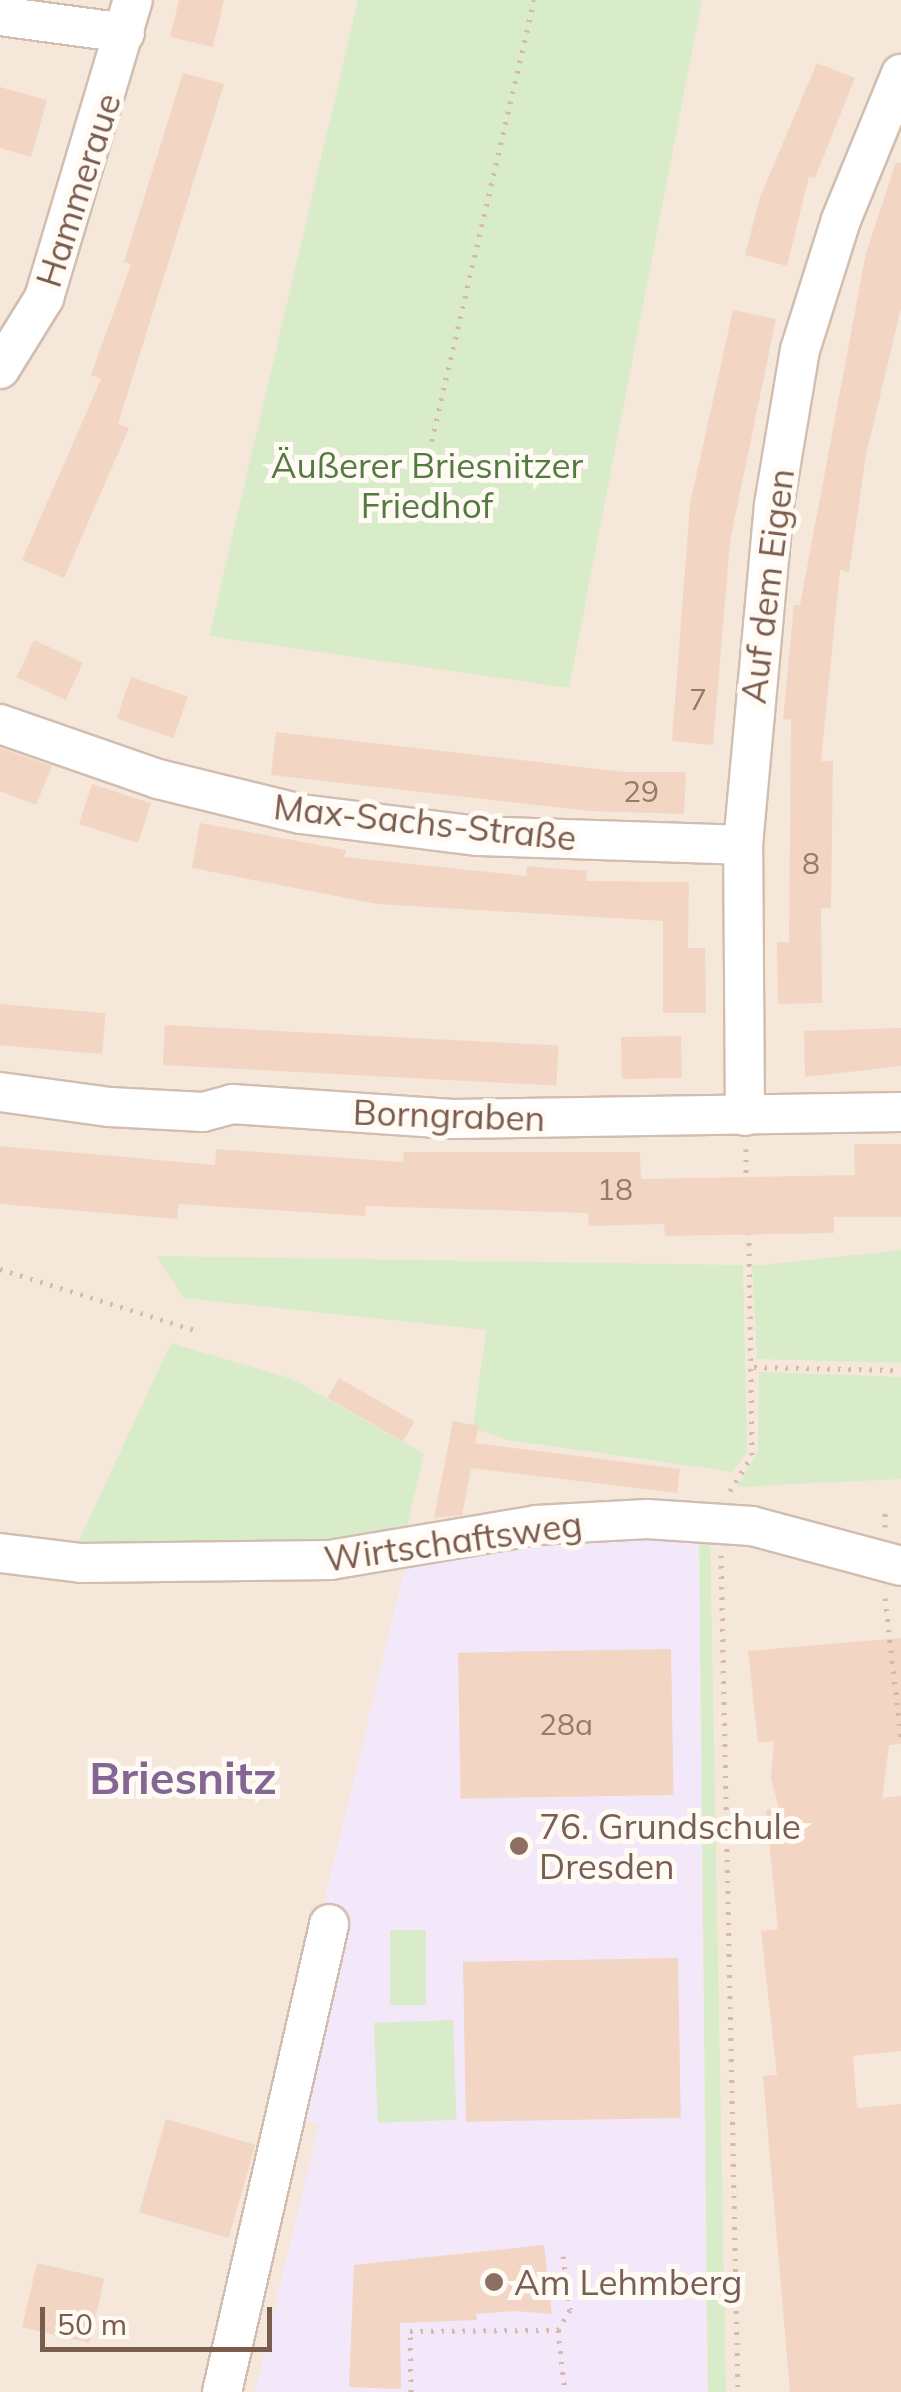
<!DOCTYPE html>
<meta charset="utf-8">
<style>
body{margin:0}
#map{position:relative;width:901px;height:2392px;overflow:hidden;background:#fdf6ec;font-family:Mulish,sans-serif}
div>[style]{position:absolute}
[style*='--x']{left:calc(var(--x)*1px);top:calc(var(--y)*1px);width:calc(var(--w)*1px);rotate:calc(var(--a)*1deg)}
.residential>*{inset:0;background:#f5e8da;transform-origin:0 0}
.education>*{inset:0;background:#f3e8fa}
.green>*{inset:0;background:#d8ecc9;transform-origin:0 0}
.building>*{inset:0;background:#f3d5c3;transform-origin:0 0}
.path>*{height:5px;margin-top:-2.5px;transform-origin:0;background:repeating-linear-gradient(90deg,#d9b8a5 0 2.5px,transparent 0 10.5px)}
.roads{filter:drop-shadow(2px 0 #d1beb0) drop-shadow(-2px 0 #d1beb0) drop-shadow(0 2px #d1beb0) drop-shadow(0 -2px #d1beb0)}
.minor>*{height:38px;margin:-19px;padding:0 19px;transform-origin:19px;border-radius:19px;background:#fff}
.dots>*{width:28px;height:28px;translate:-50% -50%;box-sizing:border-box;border:5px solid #fffaf3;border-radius:50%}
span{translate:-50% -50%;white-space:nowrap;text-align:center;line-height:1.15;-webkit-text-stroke:10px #fffaf3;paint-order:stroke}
.number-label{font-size:30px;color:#987a6a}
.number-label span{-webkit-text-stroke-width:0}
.street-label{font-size:35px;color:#7a5c4d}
.park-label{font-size:35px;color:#537a41}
.education-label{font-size:35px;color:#785e54}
.left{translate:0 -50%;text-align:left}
.district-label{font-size:45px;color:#846695;font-weight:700}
.scale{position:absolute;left:40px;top:2307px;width:232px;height:45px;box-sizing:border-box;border:5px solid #7a5c4d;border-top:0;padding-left:12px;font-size:30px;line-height:35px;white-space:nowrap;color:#7a5c4d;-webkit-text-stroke:8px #fffaf3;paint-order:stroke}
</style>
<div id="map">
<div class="residential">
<i style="left:0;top:0;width:901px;height:2392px"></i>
</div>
<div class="education">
<i style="clip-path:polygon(610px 1527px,699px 1530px,707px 2392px,255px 2392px,319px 2123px,271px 2121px,406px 1564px)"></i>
</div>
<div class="green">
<i style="clip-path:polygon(358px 0,702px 0,569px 688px,209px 636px)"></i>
<i style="clip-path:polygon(901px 1250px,901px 1363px,757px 1359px,752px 1266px)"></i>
<i style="clip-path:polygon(156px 1256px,743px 1265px,747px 1452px,733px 1472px,508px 1440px,473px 1428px,486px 1330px,184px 1298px)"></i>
<i style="clip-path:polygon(171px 1343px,292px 1379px,424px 1454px,405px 1535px,392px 1541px,75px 1549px)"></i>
<i style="clip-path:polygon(759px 1372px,901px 1377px,901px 1479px,737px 1487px,758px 1451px)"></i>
<i style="clip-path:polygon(699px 1530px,710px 1531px,726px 2392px,708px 2392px)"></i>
<i style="left:390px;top:1930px;width:36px;height:75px"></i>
<i style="left:453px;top:2020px;width:100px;height:79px;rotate:88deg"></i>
</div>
<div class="building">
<i style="clip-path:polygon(179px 0,224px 0,213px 47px,170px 37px)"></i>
<i style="clip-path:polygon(817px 63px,855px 78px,815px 178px,809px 176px,787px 266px,745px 255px,760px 197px)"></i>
<i style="clip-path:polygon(183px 73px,224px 84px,118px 424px,129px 428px,64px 578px,22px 560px,101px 379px,91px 375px,131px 264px,124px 262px)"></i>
<i style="clip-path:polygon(0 87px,47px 100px,31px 157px,0 148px)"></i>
<i style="clip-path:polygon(896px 162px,901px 163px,901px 308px,866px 455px,849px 572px,840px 570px,821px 761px,833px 761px,831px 908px,821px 908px,822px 1003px,778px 1004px,777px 942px,789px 942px,791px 720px,783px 719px,794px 605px,800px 605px,866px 253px)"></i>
<i style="clip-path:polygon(733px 310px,776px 319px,730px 541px,713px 745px,672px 741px,690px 504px)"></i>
<i style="left:34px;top:640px;width:54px;height:41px;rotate:25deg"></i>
<i style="left:131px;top:677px;width:60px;height:44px;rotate:19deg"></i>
<i style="clip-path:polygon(276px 732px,625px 772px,686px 772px,684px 814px,589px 811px,271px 775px)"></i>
<i style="clip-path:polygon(0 748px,52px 766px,36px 805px,0 791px)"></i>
<i style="left:92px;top:784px;width:62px;height:42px;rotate:18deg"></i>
<i style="clip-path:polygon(200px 823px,346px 850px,344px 857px,526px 876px,527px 866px,587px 871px,586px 881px,689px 882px,688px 948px,705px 948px,706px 1013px,663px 1013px,663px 921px,377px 904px,192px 868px)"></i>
<i style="left:0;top:1004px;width:106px;height:41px;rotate:5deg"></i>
<i style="left:165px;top:1025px;width:394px;height:40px;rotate:3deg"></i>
<i style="clip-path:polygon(901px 1028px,901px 1066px,805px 1077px,804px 1031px)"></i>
<i style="left:681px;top:1036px;width:42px;height:60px;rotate:89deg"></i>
<i style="clip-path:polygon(854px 1144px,901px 1144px,901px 1217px,834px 1217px,834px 1233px,665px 1236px,664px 1224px,589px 1226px,588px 1213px,366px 1206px,365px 1216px,179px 1204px,177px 1219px,0 1204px,0 1146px,215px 1165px,216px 1149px,403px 1162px,404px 1152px,640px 1152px,641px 1179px,855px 1175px)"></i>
<i style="left:339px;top:1378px;width:87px;height:23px;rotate:30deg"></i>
<i style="clip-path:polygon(453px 1421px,479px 1426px,475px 1443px,680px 1469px,677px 1493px,471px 1468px,462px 1515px,434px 1518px)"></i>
<i style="clip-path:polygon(901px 1638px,901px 1744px,889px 1745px,882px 1798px,901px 1796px,901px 2051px,853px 2056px,857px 2108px,901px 2104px,901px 2392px,790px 2392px,763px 2076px,777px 2075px,761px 1931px,778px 1929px,766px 1810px,779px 1808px,771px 1778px,774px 1741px,758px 1743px,748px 1651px)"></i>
<i style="left:671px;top:1649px;width:146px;height:213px;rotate:89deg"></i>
<i style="left:678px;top:1958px;width:160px;height:215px;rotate:89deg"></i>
<i style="left:166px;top:2119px;width:93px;height:97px;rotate:16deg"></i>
<i style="clip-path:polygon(544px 2245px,552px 2314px,515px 2311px,476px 2314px,477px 2320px,400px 2323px,401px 2389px,349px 2387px,354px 2265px)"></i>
<i style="left:37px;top:2263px;width:69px;height:66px;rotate:13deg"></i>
</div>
<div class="path">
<i style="--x:422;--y:482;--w:495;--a:-76.9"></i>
<i style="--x:746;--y:1149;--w:28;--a:90"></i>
<i style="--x:0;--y:1269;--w:207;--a:17.4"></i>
<i style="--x:754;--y:1367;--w:147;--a:1.2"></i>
<i style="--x:730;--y:1491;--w:42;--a:-58.6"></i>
<i style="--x:752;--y:1455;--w:221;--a:-90.8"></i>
<i style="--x:885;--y:1527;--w:17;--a:-90"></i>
<i style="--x:721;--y:1555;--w:837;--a:88.84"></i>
<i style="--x:885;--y:1598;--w:141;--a:83.5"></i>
<i style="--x:563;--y:2256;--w:54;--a:82.6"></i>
<i style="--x:570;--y:2310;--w:23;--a:121"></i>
<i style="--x:558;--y:2330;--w:62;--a:83.6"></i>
<i style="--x:411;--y:2392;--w:61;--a:-90.9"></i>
<i style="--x:410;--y:2331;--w:148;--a:-0.4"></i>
</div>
<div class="roads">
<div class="minor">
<i style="--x:0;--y:16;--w:126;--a:7.7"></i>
<i style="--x:0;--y:369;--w:84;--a:-58.2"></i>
<i style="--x:44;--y:298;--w:311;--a:-73.4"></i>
<i style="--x:0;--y:724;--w:167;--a:19.2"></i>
<i style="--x:158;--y:779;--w:147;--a:13.8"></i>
<i style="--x:301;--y:814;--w:177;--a:7.1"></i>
<i style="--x:477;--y:836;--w:266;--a:1.9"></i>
<i style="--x:0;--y:1092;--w:111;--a:7.8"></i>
<i style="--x:110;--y:1107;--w:93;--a:3.1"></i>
<i style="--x:203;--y:1112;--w:30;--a:-15"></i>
<i style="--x:232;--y:1104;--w:221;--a:3.9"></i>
<i style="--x:452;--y:1119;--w:449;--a:-0.9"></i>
<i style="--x:745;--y:1116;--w:271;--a:-90.4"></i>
<i style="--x:743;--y:845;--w:341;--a:-84.8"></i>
<i style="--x:774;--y:505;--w:157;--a:-80.5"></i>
<i style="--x:800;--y:350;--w:136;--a:-72.5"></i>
<i style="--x:841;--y:220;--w:158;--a:-67.7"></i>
<i style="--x:0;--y:1553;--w:82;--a:7"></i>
<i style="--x:81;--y:1563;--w:249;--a:-0.7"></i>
<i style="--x:330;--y:1560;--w:209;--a:-9.6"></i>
<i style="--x:536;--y:1525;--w:111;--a:-3.1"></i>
<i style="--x:647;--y:1519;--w:105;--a:3.8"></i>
<i style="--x:752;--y:1526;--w:154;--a:15"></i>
<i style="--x:222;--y:2392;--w:480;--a:-77.1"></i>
</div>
</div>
<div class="dots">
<i style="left:519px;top:1846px;background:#8d6e63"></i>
<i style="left:494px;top:2282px;background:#8d6e63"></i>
</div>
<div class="number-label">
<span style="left:698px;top:699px">7</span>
<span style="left:641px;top:791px">29</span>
<span style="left:811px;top:863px">8</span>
<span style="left:615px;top:1189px">18</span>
<span style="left:566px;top:1724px">28a</span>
</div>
<div class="street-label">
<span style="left:78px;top:190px;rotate:-72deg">Hammeraue</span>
<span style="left:767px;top:586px;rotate:-83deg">Auf dem Eigen</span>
<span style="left:425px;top:822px;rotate:6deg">Max-Sachs-Straße</span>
<span style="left:449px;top:1115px;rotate:2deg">Borngraben</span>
<span style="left:453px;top:1541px;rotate:-8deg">Wirtschaftsweg</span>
</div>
<div class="park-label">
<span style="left:427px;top:485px">Äußerer Briesnitzer<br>Friedhof</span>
</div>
<div class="education-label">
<span class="left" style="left:539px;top:1846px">76. Grundschule<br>Dresden</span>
<span class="left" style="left:514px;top:2282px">Am Lehmberg</span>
</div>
<div class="district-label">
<span style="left:183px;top:1778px">Briesnitz</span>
</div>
<div class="scale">50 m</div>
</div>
